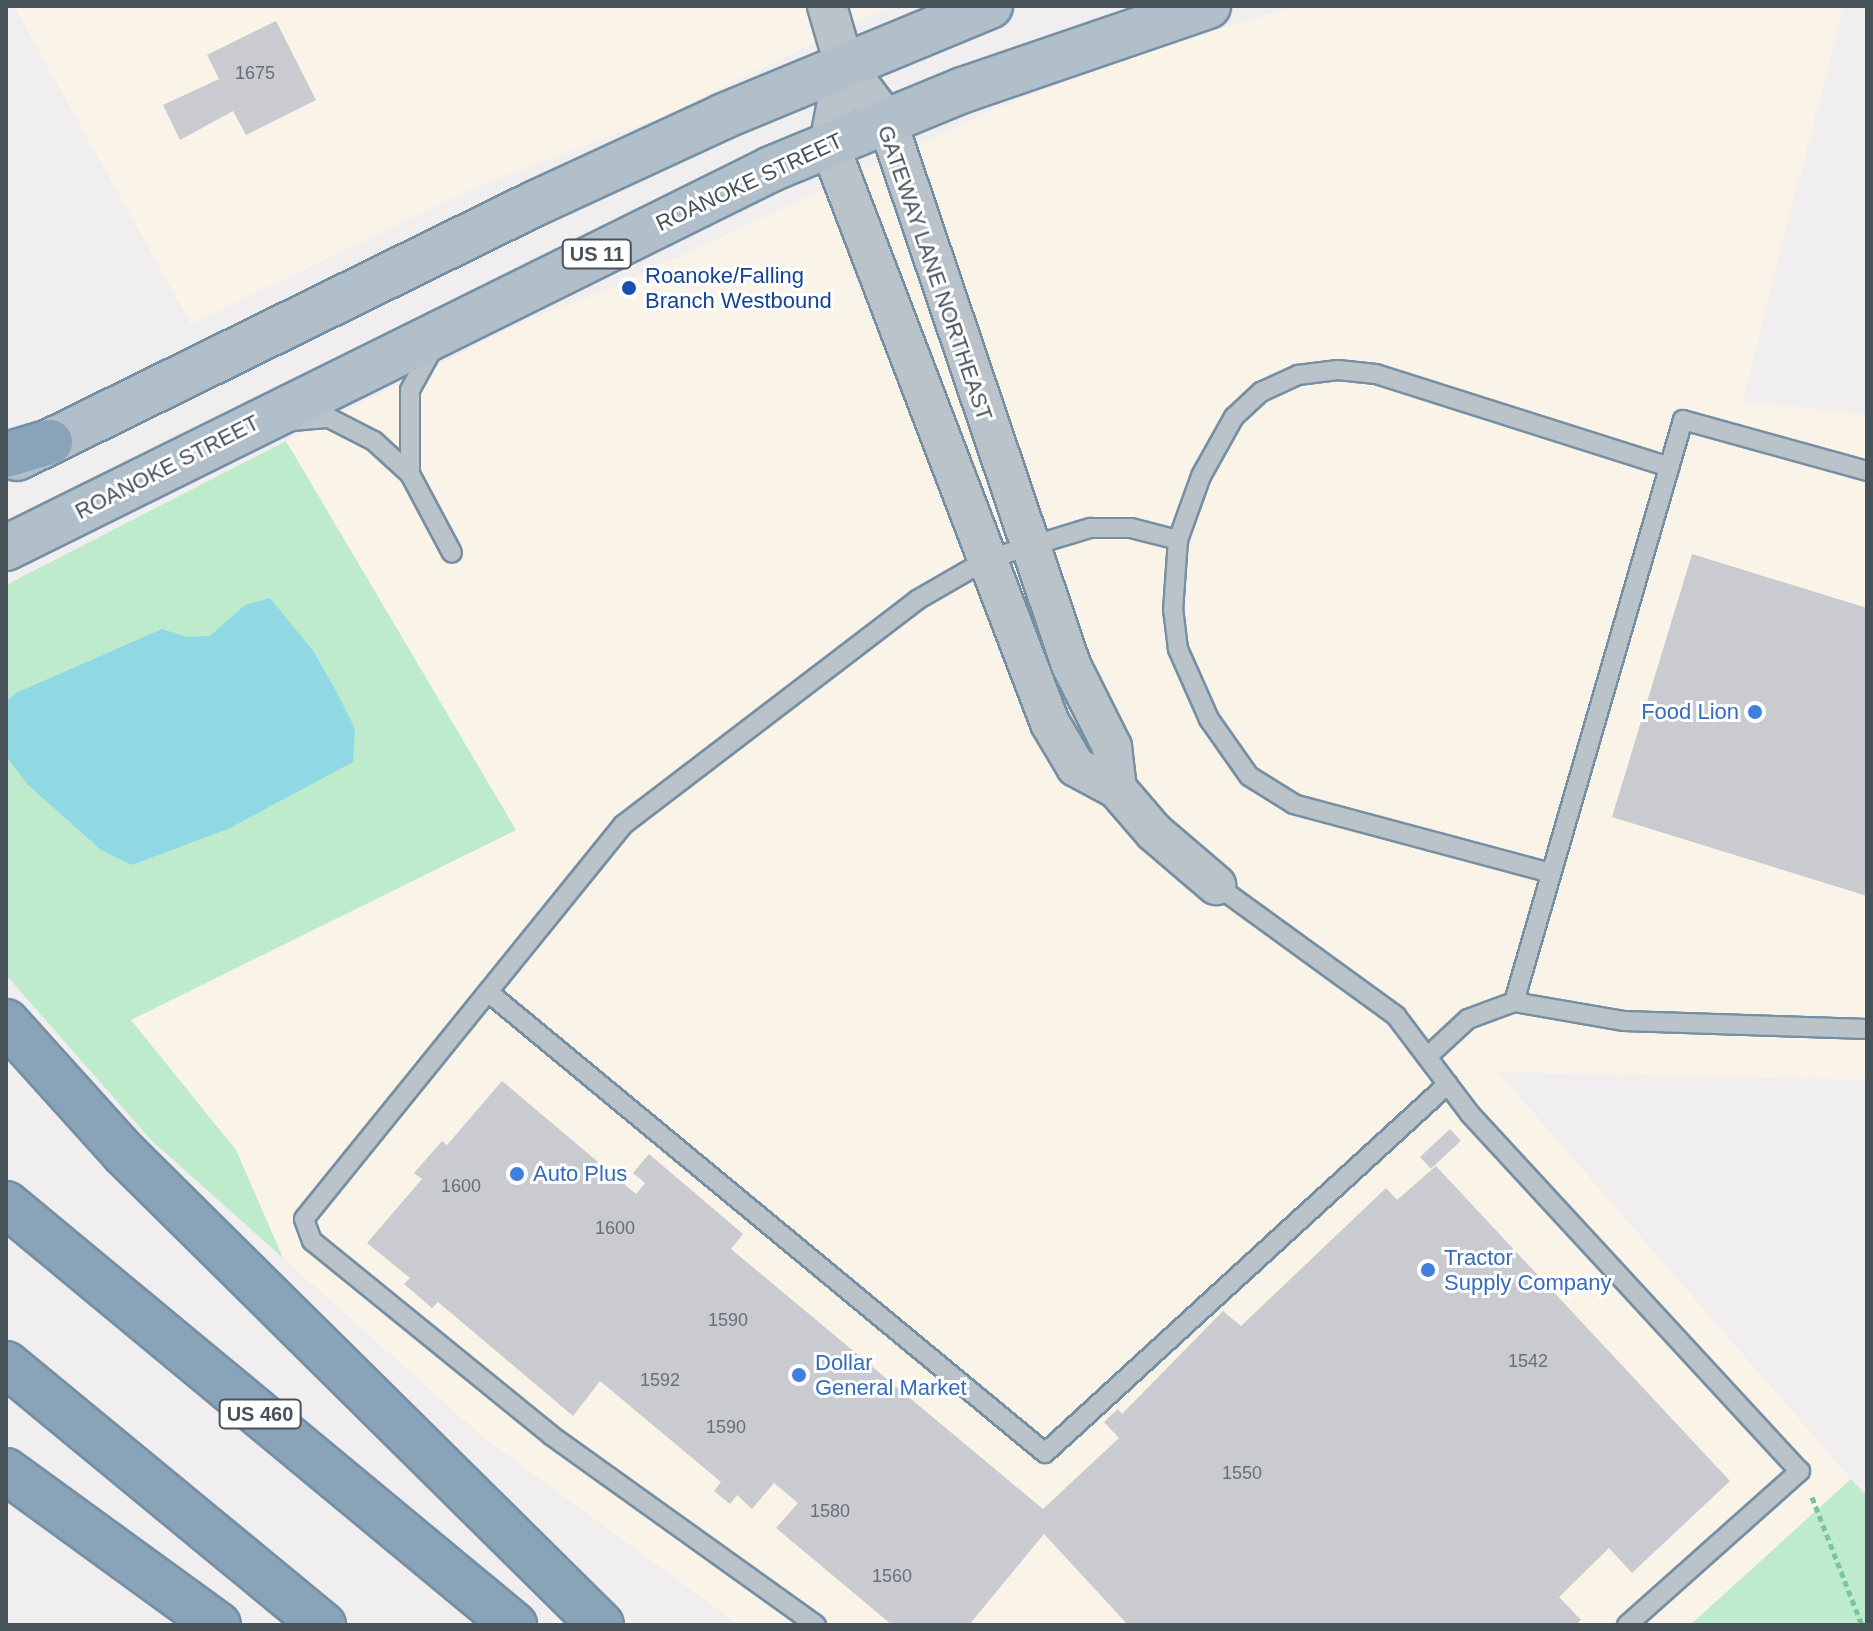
<!DOCTYPE html>
<style>
body{margin:0}
#map{position:relative;width:1873px;height:1631px;overflow:hidden;background:#f0eeee;font-family:Arial,sans-serif}
div>[style]{position:absolute}
[style*='--x']{left:calc(var(--x)*1px);top:calc(var(--y)*1px);width:calc(var(--w)*1px);rotate:calc(var(--a)*1deg)}
.commercial>*{inset:0;background:#faf3e8}
.green>*{inset:0;background:#bfebcd}
.water>*{inset:0;background:#90d9e4}
.building>*{inset:0;background:#c9cbd0;transform-origin:0 0}
.path>*{height:5px;margin-top:-2.5px;transform-origin:0;background:repeating-linear-gradient(90deg,#7ac59b 0 6px,transparent 0 10px)}
.roads{filter:drop-shadow(2px 0 #758fa4) drop-shadow(-2px 0 #758fa4) drop-shadow(0 2px #758fa4) drop-shadow(0 -2px #758fa4)}
.service>*{height:18px;margin:-9px;padding:0 9px;transform-origin:9px;border-radius:9px;background:#bac3c9}
.minor>*{height:38px;margin:-19px;padding:0 19px;transform-origin:19px;border-radius:19px;background:#bac3c9}
.primary>*{height:44px;margin:-22px;padding:0 22px;transform-origin:22px;border-radius:22px;background:#b0bfca}
.motorway>*{height:44px;margin:-22px;padding:0 22px;transform-origin:22px;border-radius:22px;background:#89a4b9}
.dots>*{width:22px;height:22px;translate:-50% -50%;box-sizing:border-box;border:4px solid #fff;border-radius:50%}
span{translate:-50% -50%;white-space:nowrap;text-align:center;line-height:1.15;-webkit-text-stroke:6px #fff;paint-order:stroke}
.number-label{font-size:18px;color:#687077}
.number-label span{-webkit-text-stroke-width:0}
.shield-label span{padding:2px 6px;background:#fff;border:2px solid;border-radius:6px;-webkit-text-stroke-width:0}
.shield-label{font-size:20px;color:#485259;font-weight:700}
.street-label{font-size:22px;color:#485259}
.transit-label{font-size:22px;color:#164399}
.left{translate:0 -50%;text-align:left}
.shop-label{font-size:22px;color:#366cbe}
.right{translate:-100% -50%;text-align:right}
.frame{position:absolute;inset:0;border:8px solid #485259;pointer-events:none}
</style>
<div id="map">
<div class="commercial">
<i style="clip-path:polygon(14px 6px,890px 6px,664px 116px,479px 186px,191px 324px)"></i>
<i style="clip-path:polygon(1297px 6px,1843px 6px,1743px 401px,1867px 415px,1867px 1080px,1498px 1072px,1851px 1479px,1690px 1625px,739px 1625px,484px 1438px,283px 1258px,236px 1150px,130px 1020px,516px 830px,286px 441px,523px 322px,616px 286px,998px 108px,1145px 51px)"></i>
</div>
<div class="green">
<i style="clip-path:polygon(286px 441px,516px 830px,131px 1020px,236px 1150px,283px 1258px,151px 1140px,6px 975px,6px 585px)"></i>
<i style="clip-path:polygon(1851px 1479px,1867px 1496px,1867px 1625px,1690px 1625px)"></i>
</div>
<div class="water">
<i style="clip-path:polygon(270px 598px,314px 652px,336px 691px,355px 729px,353px 762px,230px 828px,132px 865px,101px 850px,28px 785px,6px 756px,6px 702px,16px 693px,162px 629px,187px 637px,210px 636px,245px 605px)"></i>
</div>
<div class="building">
<i style="clip-path:polygon(276px 21px,316px 100px,246px 135px,233px 111px,180px 140px,163px 105px,219px 79px,207px 55px)"></i>
<i style="clip-path:polygon(1692px 554px,1867px 608px,1867px 896px,1612px 817px)"></i>
<i style="clip-path:polygon(502px 1081px,636px 1194px,645px 1183px,633px 1173px,649px 1154px,743px 1234px,731px 1249px,1043px 1509px,1119px 1438px,1104px 1422px,1118px 1409px,1122px 1414px,1223px 1311px,1241px 1326px,1386px 1188px,1397px 1200px,1436px 1166px,1730px 1481px,1632px 1573px,1609px 1548px,1559px 1597px,1581px 1620px,1575px 1625px,1128px 1625px,1044px 1534px,969px 1625px,892px 1625px,776px 1528px,798px 1503px,774px 1483px,752px 1509px,737px 1495px,730px 1504px,714px 1491px,721px 1482px,600px 1381px,573px 1416px,438px 1302px,432px 1308px,404px 1284px,410px 1278px,367px 1243px,422px 1179px,414px 1173px,442px 1141px,447px 1145px)"></i>
<i style="left:1450px;top:1129px;width:16px;height:41px;rotate:47deg"></i>
</div>
<div class="path">
<i style="--x:1812;--y:1497;--w:137;--a:68.7"></i>
</div>
<div class="roads">
<div class="service">
<i style="--x:292;--y:421;--w:37;--a:-5"></i>
<i style="--x:329;--y:418;--w:51;--a:27.1"></i>
<i style="--x:374;--y:441;--w:49;--a:42.5"></i>
<i style="--x:410;--y:474;--w:89;--a:62"></i>
<i style="--x:410;--y:474;--w:84;--a:-90"></i>
<i style="--x:410;--y:390;--w:48;--a:-61.3"></i>
<i style="--x:1551;--y:873;--w:266;--a:-165"></i>
<i style="--x:1294;--y:804;--w:53;--a:-148.1"></i>
<i style="--x:1249;--y:776;--w:70;--a:-125.1"></i>
<i style="--x:1209;--y:719;--w:77;--a:-113.9"></i>
<i style="--x:1178;--y:649;--w:38;--a:-97"></i>
<i style="--x:1173;--y:611;--w:71;--a:-86"></i>
<i style="--x:1178;--y:540;--w:68;--a:-70.2"></i>
<i style="--x:1201;--y:476;--w:68;--a:-60.8"></i>
<i style="--x:1234;--y:417;--w:37;--a:-43"></i>
<i style="--x:1261;--y:392;--w:41;--a:-24.7"></i>
<i style="--x:1298;--y:375;--w:40;--a:-7.1"></i>
<i style="--x:1338;--y:370;--w:38;--a:6"></i>
<i style="--x:1376;--y:374;--w:308;--a:17.6"></i>
<i style="--x:1216;--y:885;--w:223;--a:36"></i>
<i style="--x:1396;--y:1016;--w:123;--a:52.9"></i>
<i style="--x:1470;--y:1114;--w:486;--a:47.3"></i>
<i style="--x:1800;--y:1471;--w:232;--a:138.3"></i>
<i style="--x:488;--y:992;--w:723;--a:39.61"></i>
<i style="--x:1045;--y:1453;--w:546;--a:-42.48"></i>
<i style="--x:1514;--y:1002;--w:112;--a:9.8"></i>
<i style="--x:1624;--y:1021;--w:243;--a:1.9"></i>
<i style="--x:1427;--y:1057;--w:56;--a:-42.8"></i>
<i style="--x:1468;--y:1019;--w:49;--a:-20.3"></i>
<i style="--x:1514;--y:1002;--w:606;--a:-73.81"></i>
<i style="--x:1683;--y:420;--w:191;--a:15.5"></i>
<i style="--x:816;--y:1625;--w:326;--a:-144.4"></i>
<i style="--x:551;--y:1435;--w:308;--a:-140.9"></i>
<i style="--x:312;--y:1241;--w:23;--a:-110"></i>
<i style="--x:304;--y:1219;--w:507;--a:-51"></i>
<i style="--x:623;--y:825;--w:370;--a:-37.4"></i>
<i style="--x:917;--y:600;--w:82;--a:-30"></i>
<i style="--x:988;--y:559;--w:107;--a:-16.9"></i>
<i style="--x:1090;--y:528;--w:41;--a:0"></i>
<i style="--x:1131;--y:528;--w:49;--a:14.3"></i>
</div>
<div class="minor">
<i style="--x:827;--y:6;--w:60;--a:73.7"></i>
<i style="--x:844;--y:64;--w:71;--a:53"></i>
<i style="--x:887;--y:121;--w:574;--a:71.31"></i>
<i style="--x:1071;--y:665;--w:92;--a:63.4"></i>
<i style="--x:1112;--y:747;--w:42;--a:83.2"></i>
<i style="--x:844;--y:64;--w:81;--a:100.6"></i>
<i style="--x:829;--y:144;--w:620;--a:69.11"></i>
<i style="--x:1050;--y:723;--w:51;--a:59.4"></i>
<i style="--x:1076;--y:767;--w:47;--a:28.2"></i>
<i style="--x:1117;--y:789;--w:57;--a:49.3"></i>
<i style="--x:1154;--y:832;--w:82;--a:40.5"></i>
</div>
<div class="primary">
<i style="--x:17;--y:458;--w:578;--a:-26.17"></i>
<i style="--x:536;--y:203;--w:207;--a:-24.8"></i>
<i style="--x:724;--y:116;--w:288;--a:-22.5"></i>
<i style="--x:6;--y:548;--w:854;--a:-26.35"></i>
<i style="--x:771;--y:169;--w:208;--a:-22.4"></i>
<i style="--x:963;--y:90;--w:259;--a:-18.9"></i>
</div>
<div class="motorway">
<i style="--x:6;--y:455;--w:46;--a:-16.5"></i>
<i style="--x:6;--y:1022;--w:176;--a:48"></i>
<i style="--x:124;--y:1153;--w:671;--a:44.7"></i>
<i style="--x:6;--y:1204;--w:660;--a:39.65"></i>
<i style="--x:6;--y:1364;--w:411;--a:39.5"></i>
<i style="--x:6;--y:1471;--w:262;--a:36"></i>
</div>
</div>
<div class="dots">
<i style="left:629px;top:288px;background:#1a4fb4"></i>
<i style="left:1755px;top:712px;background:#3f7fe0"></i>
<i style="left:517px;top:1174px;background:#3f7fe0"></i>
<i style="left:1428px;top:1270px;background:#3f7fe0"></i>
<i style="left:799px;top:1375px;background:#3f7fe0"></i>
</div>
<div class="number-label">
<span style="left:255px;top:73px">1675</span>
<span style="left:461px;top:1186px">1600</span>
<span style="left:615px;top:1228px">1600</span>
<span style="left:728px;top:1320px">1590</span>
<span style="left:1528px;top:1361px">1542</span>
<span style="left:660px;top:1380px">1592</span>
<span style="left:726px;top:1427px">1590</span>
<span style="left:1242px;top:1473px">1550</span>
<span style="left:830px;top:1511px">1580</span>
<span style="left:892px;top:1576px">1560</span>
</div>
<div class="shield-label">
<span style="left:597px;top:254px">US 11</span>
<span style="left:260px;top:1414px">US 460</span>
</div>
<div class="street-label">
<span style="left:749px;top:182px;rotate:-25deg">ROANOKE STREET</span>
<span style="left:935px;top:273px;rotate:71deg">GATEWAY LANE NORTHEAST</span>
<span style="left:167px;top:467px;rotate:-27deg">ROANOKE STREET</span>
</div>
<div class="transit-label">
<span class="left" style="left:645px;top:288px">Roanoke/Falling<br>Branch Westbound</span>
</div>
<div class="shop-label">
<span class="right" style="left:1739px;top:712px">Food Lion</span>
<span class="left" style="left:533px;top:1174px">Auto Plus</span>
<span class="left" style="left:1444px;top:1270px">Tractor<br>Supply Company</span>
<span class="left" style="left:815px;top:1375px">Dollar<br>General Market</span>
</div>
<div class="frame"></div>
</div>
